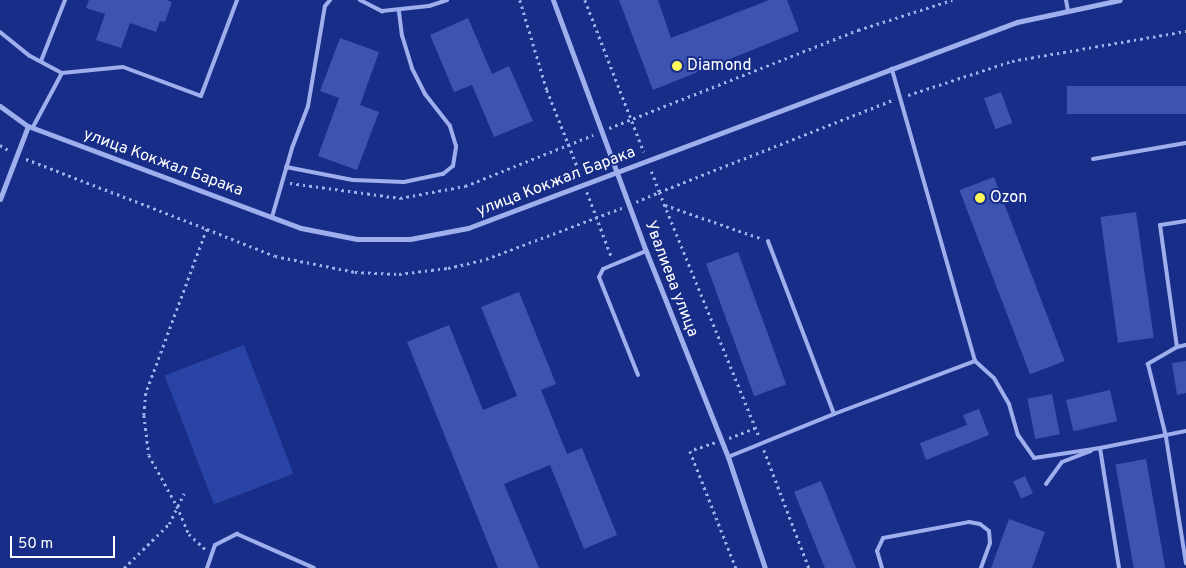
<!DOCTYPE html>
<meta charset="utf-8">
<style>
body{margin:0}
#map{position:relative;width:1186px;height:568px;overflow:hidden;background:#182d87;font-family:Overpass,sans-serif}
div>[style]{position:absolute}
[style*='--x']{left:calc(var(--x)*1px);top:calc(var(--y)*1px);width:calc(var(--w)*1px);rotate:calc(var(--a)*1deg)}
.green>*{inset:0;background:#2a44a6;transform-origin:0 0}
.building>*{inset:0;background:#3c53af;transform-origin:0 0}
.path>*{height:2.5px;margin-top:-1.25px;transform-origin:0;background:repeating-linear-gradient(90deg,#9fafed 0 2.5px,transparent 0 6.5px)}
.service>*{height:4px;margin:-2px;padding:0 2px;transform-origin:2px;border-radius:2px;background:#9fafed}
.minor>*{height:5px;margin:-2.5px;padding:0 2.5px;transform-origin:2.5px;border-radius:2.5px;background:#9fafed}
.dots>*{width:14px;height:14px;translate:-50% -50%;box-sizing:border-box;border:2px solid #182d87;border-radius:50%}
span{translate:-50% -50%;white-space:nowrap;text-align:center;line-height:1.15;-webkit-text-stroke:4px #182d87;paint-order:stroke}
.poi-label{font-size:16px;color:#fff}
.left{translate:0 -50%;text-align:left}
.street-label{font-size:16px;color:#fff}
.scale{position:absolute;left:10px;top:536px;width:105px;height:22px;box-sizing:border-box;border:2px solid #fff;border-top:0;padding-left:6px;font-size:15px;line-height:18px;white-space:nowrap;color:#fff;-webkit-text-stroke:4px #182d87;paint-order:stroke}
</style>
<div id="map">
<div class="green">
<i style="left:244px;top:345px;width:138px;height:85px;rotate:69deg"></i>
</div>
<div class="building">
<i style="clip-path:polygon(89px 0,166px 0,172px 2px,165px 22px,160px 21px,156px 32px,130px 23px,121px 48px,96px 40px,105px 14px,86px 8px)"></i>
<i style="clip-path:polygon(619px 0,658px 0,671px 38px,769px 0,787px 0,799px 31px,653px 90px)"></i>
<i style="clip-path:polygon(468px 18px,492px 74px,509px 66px,533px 121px,494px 137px,472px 85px,454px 92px,430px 35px)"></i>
<i style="clip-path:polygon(340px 38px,379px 52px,360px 105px,379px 112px,357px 170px,318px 156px,339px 98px,320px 91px)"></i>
<i style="left:1186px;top:86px;width:28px;height:119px;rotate:90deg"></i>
<i style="left:1001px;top:92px;width:33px;height:18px;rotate:70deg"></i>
<i style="left:994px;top:177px;width:197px;height:37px;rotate:69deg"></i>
<i style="left:1136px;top:212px;width:127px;height:36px;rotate:82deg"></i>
<i style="left:738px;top:252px;width:141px;height:34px;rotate:70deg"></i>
<i style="clip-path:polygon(519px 292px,556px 384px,541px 390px,567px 454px,582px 448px,617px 535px,584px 549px,550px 465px,504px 484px,539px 568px,498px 568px,407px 342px,449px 325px,483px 410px,517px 396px,481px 307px)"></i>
<i style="clip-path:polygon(1186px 361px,1186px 393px,1177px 395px,1172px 363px)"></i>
<i style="left:1110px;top:390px;width:32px;height:45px;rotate:77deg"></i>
<i style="left:1052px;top:394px;width:41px;height:25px;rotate:79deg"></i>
<i style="clip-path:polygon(979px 409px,989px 435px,926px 460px,920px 443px,967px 425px,963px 415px)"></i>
<i style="left:1146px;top:459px;width:111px;height:31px;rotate:80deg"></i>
<i style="left:1025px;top:476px;width:19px;height:13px;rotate:65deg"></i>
<i style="left:821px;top:481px;width:94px;height:29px;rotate:68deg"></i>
<i style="clip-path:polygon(1009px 519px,1045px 532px,1032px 568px,991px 568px)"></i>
</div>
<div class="path">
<i style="--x:520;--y:0;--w:94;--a:73.3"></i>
<i style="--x:547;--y:90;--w:92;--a:68.4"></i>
<i style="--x:585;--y:0;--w:163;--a:68.8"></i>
<i style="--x:908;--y:95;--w:109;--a:-18.1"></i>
<i style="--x:1012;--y:61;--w:177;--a:-9.8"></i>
<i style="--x:609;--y:128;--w:268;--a:-21.5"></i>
<i style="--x:858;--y:30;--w:99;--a:-17.7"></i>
<i style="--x:0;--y:145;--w:12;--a:31"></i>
<i style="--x:26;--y:159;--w:194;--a:21.1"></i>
<i style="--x:207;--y:229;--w:175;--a:110.4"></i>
<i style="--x:146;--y:393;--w:22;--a:95"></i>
<i style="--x:144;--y:415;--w:40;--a:82.9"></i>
<i style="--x:149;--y:455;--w:58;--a:61.2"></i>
<i style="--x:177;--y:506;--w:30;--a:67"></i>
<i style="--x:189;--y:534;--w:22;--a:43"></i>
<i style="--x:290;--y:183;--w:111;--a:7.8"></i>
<i style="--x:400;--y:198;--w:66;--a:-10.5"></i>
<i style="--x:465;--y:186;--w:138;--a:-21.7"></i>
<i style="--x:587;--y:192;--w:71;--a:69.3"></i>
<i style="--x:636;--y:202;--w:25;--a:-23"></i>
<i style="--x:659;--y:192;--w:25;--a:-111"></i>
<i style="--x:665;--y:205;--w:101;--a:19.2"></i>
<i style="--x:207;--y:229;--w:73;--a:21.7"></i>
<i style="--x:275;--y:256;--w:82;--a:11.3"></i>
<i style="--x:355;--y:272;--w:44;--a:2.6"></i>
<i style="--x:399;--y:274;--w:49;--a:-7"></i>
<i style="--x:448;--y:268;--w:39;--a:-13"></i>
<i style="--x:486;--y:259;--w:145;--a:-20.6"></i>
<i style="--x:758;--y:435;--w:262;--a:-112.2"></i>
<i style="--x:659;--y:192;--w:251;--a:-21.5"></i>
<i style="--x:729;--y:438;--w:28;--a:-21"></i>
<i style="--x:715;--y:443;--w:26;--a:162"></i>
<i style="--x:690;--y:451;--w:126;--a:68.5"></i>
<i style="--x:764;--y:450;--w:126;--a:69.1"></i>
<i style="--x:124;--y:568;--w:63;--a:-44.4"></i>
<i style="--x:169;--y:524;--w:34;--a:-64"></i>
</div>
<div class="service">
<i style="--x:360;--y:0;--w:25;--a:27"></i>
<i style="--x:382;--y:11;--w:47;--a:-6.1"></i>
<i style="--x:429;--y:6;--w:19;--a:-18"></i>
<i style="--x:1066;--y:0;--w:11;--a:80"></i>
<i style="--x:0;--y:32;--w:38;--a:39"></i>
<i style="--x:30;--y:56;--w:36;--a:28"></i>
<i style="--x:41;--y:61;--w:66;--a:-68.5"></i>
<i style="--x:33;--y:127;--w:61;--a:-61.8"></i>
<i style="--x:62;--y:73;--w:61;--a:-5.6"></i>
<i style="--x:123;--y:67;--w:83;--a:20.4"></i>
<i style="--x:201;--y:96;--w:103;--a:-69.4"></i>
<i style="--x:1093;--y:159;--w:94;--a:-9.8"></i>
<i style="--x:286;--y:167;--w:68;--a:11"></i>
<i style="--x:353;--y:180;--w:51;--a:2.2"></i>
<i style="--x:404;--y:182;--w:40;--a:-12"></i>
<i style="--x:443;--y:174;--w:13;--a:-39"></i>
<i style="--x:453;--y:166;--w:20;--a:-81"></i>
<i style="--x:456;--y:146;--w:21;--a:-107"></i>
<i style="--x:450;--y:126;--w:41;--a:-128"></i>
<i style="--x:425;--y:94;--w:29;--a:-117"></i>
<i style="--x:412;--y:68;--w:34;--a:-107"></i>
<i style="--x:402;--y:36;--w:26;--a:-97"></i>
<i style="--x:272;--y:217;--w:72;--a:-73.8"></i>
<i style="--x:292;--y:148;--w:45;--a:-69.1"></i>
<i style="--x:308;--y:106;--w:101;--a:-80.4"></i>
<i style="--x:325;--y:6;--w:8;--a:-50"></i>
<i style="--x:1186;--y:221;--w:26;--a:171"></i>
<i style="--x:1160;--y:225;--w:123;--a:82.1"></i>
<i style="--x:1177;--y:347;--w:9;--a:-13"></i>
<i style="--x:1177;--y:347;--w:34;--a:150"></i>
<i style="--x:1148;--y:364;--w:75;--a:76.1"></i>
<i style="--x:1166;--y:437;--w:128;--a:81"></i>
<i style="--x:975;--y:361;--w:25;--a:42"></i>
<i style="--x:994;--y:378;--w:30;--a:60"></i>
<i style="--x:1009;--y:404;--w:32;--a:74"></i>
<i style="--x:1018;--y:435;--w:28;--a:55"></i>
<i style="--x:1034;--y:458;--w:67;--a:-8.6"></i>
<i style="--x:1100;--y:448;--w:121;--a:81"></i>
<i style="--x:638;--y:375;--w:105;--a:-111.7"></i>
<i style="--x:599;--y:277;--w:9;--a:-63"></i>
<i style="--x:603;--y:269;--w:47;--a:-22.7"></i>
<i style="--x:834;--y:414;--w:151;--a:-20.6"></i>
<i style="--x:975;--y:361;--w:304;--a:-105.9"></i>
<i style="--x:1100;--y:448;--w:88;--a:-11.2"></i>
<i style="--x:728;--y:457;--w:114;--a:-22.1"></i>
<i style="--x:834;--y:414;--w:185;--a:-110.9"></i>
<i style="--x:1046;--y:484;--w:27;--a:-54"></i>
<i style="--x:1062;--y:462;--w:31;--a:-21"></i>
<i style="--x:207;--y:568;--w:24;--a:-71"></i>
<i style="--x:215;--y:545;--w:25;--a:-27"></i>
<i style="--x:237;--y:534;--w:84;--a:23.8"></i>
<i style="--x:882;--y:568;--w:18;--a:-106"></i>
<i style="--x:877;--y:551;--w:14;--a:-65"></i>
<i style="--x:883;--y:538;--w:87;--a:-10.5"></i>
<i style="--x:969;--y:522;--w:11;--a:10"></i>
<i style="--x:980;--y:524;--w:11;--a:38"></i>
<i style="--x:989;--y:531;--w:12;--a:85"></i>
<i style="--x:990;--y:543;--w:27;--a:110"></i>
</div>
<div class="minor">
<i style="--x:553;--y:0;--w:268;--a:69.7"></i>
<i style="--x:646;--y:251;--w:222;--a:68.3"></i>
<i style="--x:728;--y:457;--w:117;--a:71.6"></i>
<i style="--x:0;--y:106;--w:34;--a:36"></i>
<i style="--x:28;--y:126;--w:291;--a:20.5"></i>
<i style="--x:301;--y:228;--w:57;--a:11.1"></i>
<i style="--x:357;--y:239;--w:53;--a:0"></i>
<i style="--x:410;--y:239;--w:59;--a:-10.7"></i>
<i style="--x:468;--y:228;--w:586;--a:-20.57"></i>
<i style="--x:1017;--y:22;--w:105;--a:-12.1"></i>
<i style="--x:0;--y:199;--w:78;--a:-69"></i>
</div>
<div class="dots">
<i style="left:677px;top:66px;background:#fff85b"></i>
<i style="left:980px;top:198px;background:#fff85b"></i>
</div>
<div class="poi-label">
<span class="left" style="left:687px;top:66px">Diamond</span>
<span class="left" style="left:990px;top:198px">Ozon</span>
</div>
<div class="street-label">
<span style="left:163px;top:163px;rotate:20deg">улица Кокжал Барака</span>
<span style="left:556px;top:182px;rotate:-21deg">улица Кокжал Барака</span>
<span style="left:671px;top:279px;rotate:69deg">Увалиева улица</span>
</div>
<div class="scale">50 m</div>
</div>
